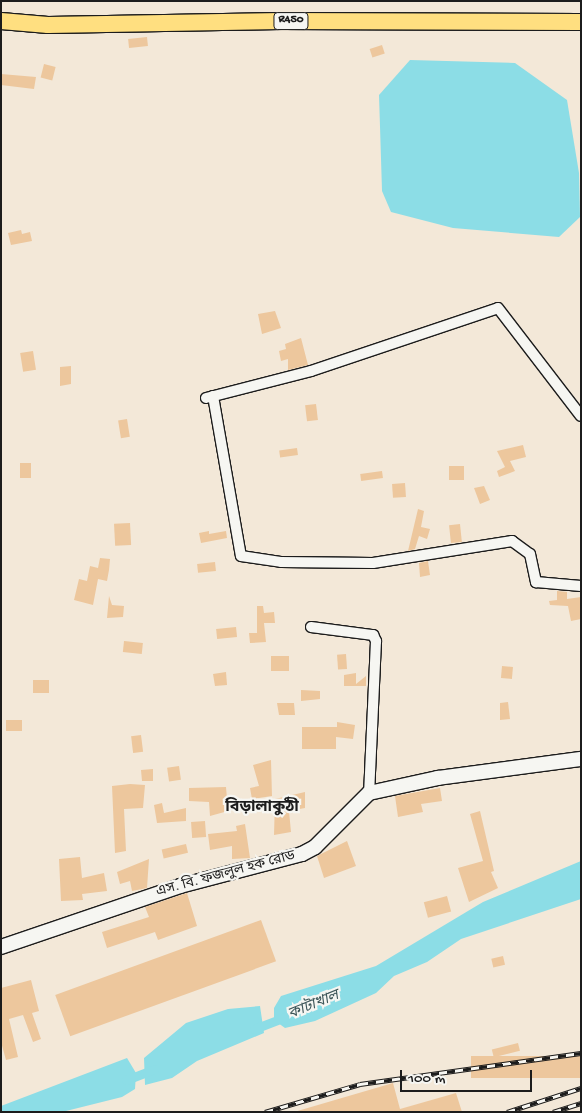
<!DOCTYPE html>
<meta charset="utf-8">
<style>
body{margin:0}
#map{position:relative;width:582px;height:1113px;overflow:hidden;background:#f3e8d8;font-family:"Gochi Hand","Noto Sans Bengali",sans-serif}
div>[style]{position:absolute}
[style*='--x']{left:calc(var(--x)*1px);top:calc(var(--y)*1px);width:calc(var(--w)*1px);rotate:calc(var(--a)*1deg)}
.water>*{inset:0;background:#8cdde6}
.canal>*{height:9px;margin:-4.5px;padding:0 4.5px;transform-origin:4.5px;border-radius:4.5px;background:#8cdde6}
.building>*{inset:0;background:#edc79d;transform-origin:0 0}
.roads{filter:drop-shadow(1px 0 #1c1c1c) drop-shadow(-1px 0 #1c1c1c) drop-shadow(0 1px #1c1c1c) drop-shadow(0 -1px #1c1c1c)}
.minor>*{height:10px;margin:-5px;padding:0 5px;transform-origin:5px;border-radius:5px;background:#f6f6f2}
.secondary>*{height:14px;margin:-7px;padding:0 7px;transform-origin:7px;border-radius:7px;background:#f6f6f2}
.primary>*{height:16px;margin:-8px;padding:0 8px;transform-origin:8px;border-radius:8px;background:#ffdf80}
.rail>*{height:4.5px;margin-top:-2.25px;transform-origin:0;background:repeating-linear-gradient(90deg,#f6f6f2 0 8px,#1c1c1c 0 16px);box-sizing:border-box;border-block:1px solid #1c1c1c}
span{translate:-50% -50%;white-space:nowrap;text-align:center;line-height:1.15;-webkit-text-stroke:4.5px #f6f6f2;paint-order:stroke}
.shield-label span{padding:1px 4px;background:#f6f6f2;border:1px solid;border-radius:4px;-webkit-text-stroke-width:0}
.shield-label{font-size:12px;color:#1c1c1c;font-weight:700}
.street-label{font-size:14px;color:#1c1c1c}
.water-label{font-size:15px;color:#3e5659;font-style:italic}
.quarter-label{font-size:16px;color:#1c1c1c;font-weight:700}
.frame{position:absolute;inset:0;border:2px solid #1c1c1c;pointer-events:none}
.scale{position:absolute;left:400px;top:1070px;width:132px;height:22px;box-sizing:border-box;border:2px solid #1c1c1c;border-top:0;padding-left:6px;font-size:15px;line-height:18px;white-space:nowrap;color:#1c1c1c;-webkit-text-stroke:4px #f6f6f2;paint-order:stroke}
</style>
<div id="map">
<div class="water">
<i style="clip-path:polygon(410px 60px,515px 63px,567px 100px,579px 173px,580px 217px,559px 237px,453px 228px,391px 212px,382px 191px,379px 95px)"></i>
<i style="clip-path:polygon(581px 861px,581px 899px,461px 939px,427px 962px,394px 976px,376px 993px,315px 1021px,285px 1028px,274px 1020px,274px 1008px,281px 996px,376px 966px,483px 902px)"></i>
<i style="clip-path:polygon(260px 1006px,264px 1033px,197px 1061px,172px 1078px,145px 1085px,144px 1058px,186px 1023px,228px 1009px)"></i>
<i style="clip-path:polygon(127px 1058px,136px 1073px,135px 1089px,122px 1097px,62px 1112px,1px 1112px,1px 1106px)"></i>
</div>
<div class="canal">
<i style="--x:254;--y:1029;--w:34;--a:-21"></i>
<i style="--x:126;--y:1080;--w:30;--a:-21"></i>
</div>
<div class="building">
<i style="left:147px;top:37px;width:9px;height:19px;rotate:84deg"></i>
<i style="left:382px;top:45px;width:9px;height:13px;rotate:72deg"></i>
<i style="left:44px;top:64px;width:12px;height:14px;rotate:14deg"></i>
<i style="clip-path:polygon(1px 74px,36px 77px,34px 89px,1px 85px)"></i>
<i style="clip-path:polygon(21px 230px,22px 234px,30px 232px,32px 241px,11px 245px,8px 233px)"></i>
<i style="clip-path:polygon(275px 311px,281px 328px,262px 334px,258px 314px)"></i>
<i style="clip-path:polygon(301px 338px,308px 365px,288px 370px,288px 359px,281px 361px,279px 351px,286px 349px,285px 344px)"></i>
<i style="left:33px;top:351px;width:19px;height:13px;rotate:81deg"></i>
<i style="clip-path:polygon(71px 366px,71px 384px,60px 386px,60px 367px)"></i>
<i style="left:316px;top:404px;width:16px;height:11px;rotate:83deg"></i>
<i style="left:127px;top:419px;width:18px;height:9px;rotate:81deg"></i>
<i style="clip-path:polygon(523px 445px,526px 457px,510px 461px,515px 471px,499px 477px,497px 471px,505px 467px,497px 451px)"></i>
<i style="left:297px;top:448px;width:7px;height:18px;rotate:82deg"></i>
<i style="left:20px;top:463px;width:11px;height:15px"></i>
<i style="left:449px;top:466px;width:15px;height:14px"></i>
<i style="left:382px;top:471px;width:7px;height:22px;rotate:82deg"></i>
<i style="left:405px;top:483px;width:14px;height:13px;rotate:86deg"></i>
<i style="clip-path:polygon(484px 486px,490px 500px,480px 504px,474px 488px)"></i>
<i style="clip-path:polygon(418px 509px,424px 511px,421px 527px,430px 529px,427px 539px,419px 536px,415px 549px,408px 551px)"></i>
<i style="left:130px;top:523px;width:22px;height:16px;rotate:87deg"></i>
<i style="left:460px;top:524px;width:18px;height:11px;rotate:84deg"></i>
<i style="clip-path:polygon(209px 531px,209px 534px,226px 531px,227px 538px,201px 543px,199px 533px)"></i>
<i style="clip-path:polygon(100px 558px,110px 559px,109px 570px,107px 581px,98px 579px,93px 605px,74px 600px,79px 579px,87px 581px,90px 566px,98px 568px)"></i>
<i style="clip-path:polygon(428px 561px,430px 575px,420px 577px,419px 563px)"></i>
<i style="left:215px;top:562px;width:9px;height:18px;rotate:84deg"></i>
<i style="clip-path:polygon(557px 591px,567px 592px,567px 599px,581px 597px,581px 619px,571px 621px,568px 606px,550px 605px,549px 601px,557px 600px)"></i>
<i style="clip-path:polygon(109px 596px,112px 605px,124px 606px,123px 617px,107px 618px)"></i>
<i style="clip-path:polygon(257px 606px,263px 606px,264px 613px,274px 612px,275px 623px,264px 623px,266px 642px,250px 643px,249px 633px,257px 633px)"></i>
<i style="left:236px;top:627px;width:10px;height:20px;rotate:84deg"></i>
<i style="left:124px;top:641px;width:19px;height:11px;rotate:6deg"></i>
<i style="left:346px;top:654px;width:15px;height:9px;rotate:86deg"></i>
<i style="left:271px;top:656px;width:18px;height:15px"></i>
<i style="left:502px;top:666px;width:11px;height:12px;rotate:5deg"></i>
<i style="clip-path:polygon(226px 672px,227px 685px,215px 686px,213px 674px)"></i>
<i style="clip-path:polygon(356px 673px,356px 684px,366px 676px,366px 686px,344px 686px,344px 675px)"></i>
<i style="left:33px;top:680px;width:16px;height:13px"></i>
<i style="clip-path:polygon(301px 690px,320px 691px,320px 699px,301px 701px)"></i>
<i style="clip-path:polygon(508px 702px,510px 719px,500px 720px,500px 703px)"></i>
<i style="clip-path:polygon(277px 703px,294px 703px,295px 715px,279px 715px)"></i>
<i style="left:6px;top:720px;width:16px;height:11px"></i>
<i style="clip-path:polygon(337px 722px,355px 725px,353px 739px,336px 737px,336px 749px,302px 749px,302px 727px,337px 727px)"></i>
<i style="left:141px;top:735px;width:17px;height:10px;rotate:83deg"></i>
<i style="clip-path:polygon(271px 760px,272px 796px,252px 799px,250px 788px,259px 786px,253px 765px)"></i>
<i style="left:179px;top:766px;width:14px;height:12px;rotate:82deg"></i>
<i style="clip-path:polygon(153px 769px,153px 781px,142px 781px,141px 770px)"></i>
<i style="clip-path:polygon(130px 784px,145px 785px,143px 808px,124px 809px,126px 851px,115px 853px,112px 786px)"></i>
<i style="clip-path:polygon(226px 787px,228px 811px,210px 816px,209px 802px,189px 801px,189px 788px)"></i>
<i style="clip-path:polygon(440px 788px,442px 801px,421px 804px,423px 812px,398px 817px,395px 796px)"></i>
<i style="clip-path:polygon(305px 792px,305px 808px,289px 811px,291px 832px,274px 835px,275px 799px)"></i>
<i style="clip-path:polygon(162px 803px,164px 813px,186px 808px,186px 821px,157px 823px,154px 805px)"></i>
<i style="clip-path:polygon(480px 811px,494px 871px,491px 872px,498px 888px,469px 902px,458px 868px,483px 861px,470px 814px)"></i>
<i style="left:205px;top:821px;width:16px;height:14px;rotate:86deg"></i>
<i style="clip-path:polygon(245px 824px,250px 858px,232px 859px,232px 846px,210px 850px,208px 834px,237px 831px,236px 826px)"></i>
<i style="clip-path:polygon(347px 841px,356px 866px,324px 878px,317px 856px)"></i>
<i style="left:186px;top:844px;width:9px;height:25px;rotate:77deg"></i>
<i style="clip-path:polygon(80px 857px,82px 878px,104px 873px,107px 891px,82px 894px,83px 900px,61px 901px,59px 859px)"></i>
<i style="clip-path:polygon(149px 859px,147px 888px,132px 891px,130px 881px,120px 884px,117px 872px)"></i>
<i style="clip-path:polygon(187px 893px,197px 926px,158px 940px,155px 932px,107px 948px,102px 932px,149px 917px,145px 907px)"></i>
<i style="left:447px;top:896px;width:16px;height:24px;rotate:75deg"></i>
<i style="left:261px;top:920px;width:44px;height:219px;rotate:70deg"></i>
<i style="left:503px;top:956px;width:9px;height:12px;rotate:77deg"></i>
<i style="clip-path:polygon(31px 980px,39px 1011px,32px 1013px,41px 1039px,33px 1042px,23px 1015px,9px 1019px,18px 1057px,6px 1060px,1px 1042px,1px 988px)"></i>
<i style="left:518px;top:1043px;width:8px;height:27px;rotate:76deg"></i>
<i style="left:581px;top:1056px;width:22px;height:110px;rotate:90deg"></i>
<i style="clip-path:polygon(393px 1083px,400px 1109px,456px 1093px,462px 1112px,294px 1112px)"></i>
</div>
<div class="roads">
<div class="minor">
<i style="--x:213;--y:396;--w:162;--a:80.1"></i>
<i style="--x:241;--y:556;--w:40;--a:8.5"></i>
<i style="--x:281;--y:562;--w:92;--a:0.6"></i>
<i style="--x:373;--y:563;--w:141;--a:-9"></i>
<i style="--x:512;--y:541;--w:22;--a:36"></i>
<i style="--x:530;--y:554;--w:29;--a:78"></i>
<i style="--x:536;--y:582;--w:45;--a:5.1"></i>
<i style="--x:206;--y:398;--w:108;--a:-14.4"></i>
<i style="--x:311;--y:371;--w:197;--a:-18.6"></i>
<i style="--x:498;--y:308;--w:136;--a:52.5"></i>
<i style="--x:311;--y:627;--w:63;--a:7.4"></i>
<i style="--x:373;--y:635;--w:7;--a:63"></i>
<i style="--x:376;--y:641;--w:152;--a:92.6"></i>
</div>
<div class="secondary">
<i style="--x:1;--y:947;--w:189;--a:-18.8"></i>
<i style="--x:180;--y:886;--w:126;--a:-14.7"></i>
<i style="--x:302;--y:854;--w:15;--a:-28"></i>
<i style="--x:315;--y:847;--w:76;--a:-45"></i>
<i style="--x:369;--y:793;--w:71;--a:-12.3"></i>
<i style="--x:438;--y:778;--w:144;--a:-7.6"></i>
</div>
<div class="primary">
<i style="--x:1;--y:21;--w:47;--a:4.9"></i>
<i style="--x:48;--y:25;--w:233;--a:-1"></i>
<i style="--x:281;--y:21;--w:300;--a:0.2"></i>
</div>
</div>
<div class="rail">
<i style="--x:265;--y:1112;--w:99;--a:-16.4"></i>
<i style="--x:360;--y:1084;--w:223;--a:-8"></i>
<i style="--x:507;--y:1112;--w:78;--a:-18"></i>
<i style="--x:553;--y:1112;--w:29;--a:-18"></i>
</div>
<div class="shield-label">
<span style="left:291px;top:21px">R450</span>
</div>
<div class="street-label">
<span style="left:226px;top:875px;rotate:-15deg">এস. বি. ফজলুল হক রোড</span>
</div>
<div class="water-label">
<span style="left:314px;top:1006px;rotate:-22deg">কাটাখাল</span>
</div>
<div class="quarter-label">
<span style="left:262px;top:809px">বিড়ালাকুঠী</span>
</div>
<div class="frame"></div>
<div class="scale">100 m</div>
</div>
